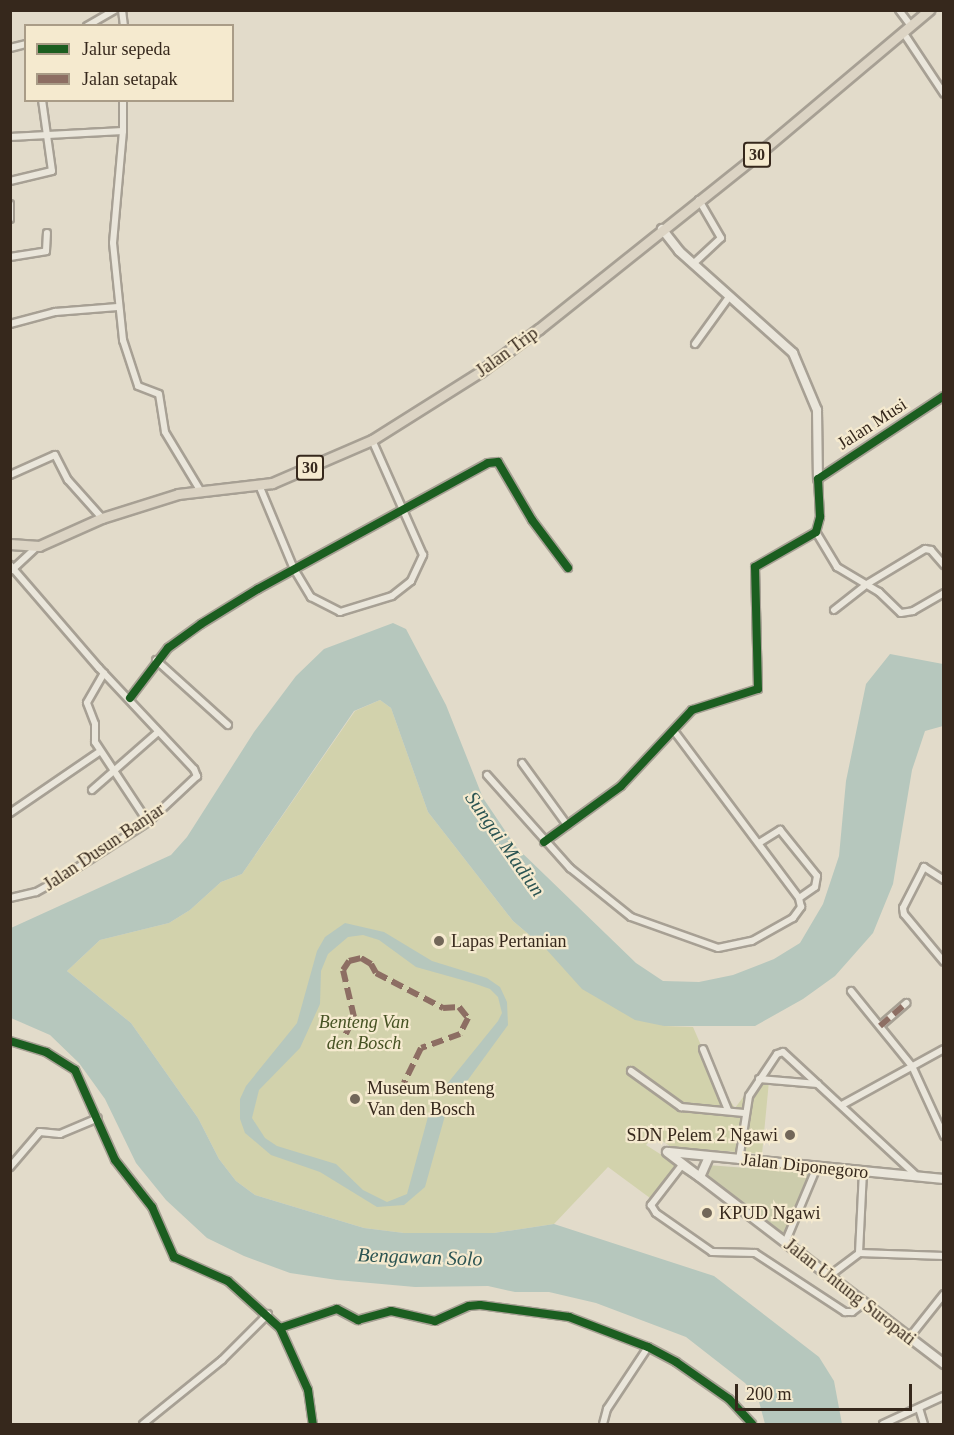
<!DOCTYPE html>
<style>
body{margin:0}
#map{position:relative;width:954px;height:1435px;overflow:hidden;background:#e2dbca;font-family:Georgia,serif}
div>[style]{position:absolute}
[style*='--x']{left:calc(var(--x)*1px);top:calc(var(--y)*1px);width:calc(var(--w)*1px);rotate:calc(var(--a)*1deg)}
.green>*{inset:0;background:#d2d2ac}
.cemetery>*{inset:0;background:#ccccac}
.water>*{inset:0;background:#b6c7bd}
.roads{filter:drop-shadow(2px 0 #a7a094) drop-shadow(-2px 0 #a7a094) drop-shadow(0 2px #a7a094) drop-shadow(0 -2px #a7a094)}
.minor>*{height:6px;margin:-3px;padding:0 3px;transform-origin:3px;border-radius:3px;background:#eae6db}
.tertiary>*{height:8px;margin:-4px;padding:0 4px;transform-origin:4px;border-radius:4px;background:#eae6db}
.secondary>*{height:8px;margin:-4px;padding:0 4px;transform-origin:4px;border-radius:4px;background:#eae6db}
.trunk>*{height:9px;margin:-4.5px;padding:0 4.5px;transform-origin:4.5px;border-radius:4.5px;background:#dcd4c4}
.quiet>*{height:6px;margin-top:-3px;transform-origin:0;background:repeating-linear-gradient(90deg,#8d6e63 0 12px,transparent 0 18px)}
.cycleway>*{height:8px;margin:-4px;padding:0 4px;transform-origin:4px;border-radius:4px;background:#1b5e20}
.dots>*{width:16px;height:16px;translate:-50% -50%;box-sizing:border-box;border:3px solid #f5eacf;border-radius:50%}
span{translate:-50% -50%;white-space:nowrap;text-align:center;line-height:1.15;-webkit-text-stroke:4.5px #f5eacf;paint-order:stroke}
.shield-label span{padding:2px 4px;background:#f5eacf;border:2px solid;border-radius:4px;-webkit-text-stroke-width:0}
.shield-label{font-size:16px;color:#36281c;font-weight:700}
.street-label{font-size:18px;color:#36281c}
.poi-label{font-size:18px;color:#36281c}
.left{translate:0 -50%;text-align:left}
.right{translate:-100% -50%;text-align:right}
.park-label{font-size:18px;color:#465223;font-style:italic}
.water-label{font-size:20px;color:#2c5553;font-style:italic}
.frame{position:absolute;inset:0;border:12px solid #36281c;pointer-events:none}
.legend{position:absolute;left:24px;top:24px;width:210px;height:78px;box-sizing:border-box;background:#f5eacf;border:2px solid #a99c87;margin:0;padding:8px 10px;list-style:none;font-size:18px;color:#36281c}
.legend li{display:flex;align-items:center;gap:12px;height:30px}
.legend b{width:30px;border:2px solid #a99c87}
.scale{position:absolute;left:735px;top:1384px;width:177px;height:27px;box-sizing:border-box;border:3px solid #36281c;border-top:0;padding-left:8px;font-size:18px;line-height:21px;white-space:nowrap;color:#36281c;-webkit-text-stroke:4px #f5eacf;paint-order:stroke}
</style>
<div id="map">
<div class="green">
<i style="clip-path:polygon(380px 700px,391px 708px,428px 812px,513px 921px,546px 949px,664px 1026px,693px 1027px,717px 1082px,735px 1108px,756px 1080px,769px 1081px,762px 1154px,671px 1147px,654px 1135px,646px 1145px,679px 1166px,650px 1198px,608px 1167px,554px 1224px,494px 1233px,404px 1233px,364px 1228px,255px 1195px,236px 1181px,219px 1159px,198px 1118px,131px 1023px,67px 971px,100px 940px,169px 923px,190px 910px,221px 882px,242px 874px,355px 711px)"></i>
</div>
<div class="cemetery">
<i style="clip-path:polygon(707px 1165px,814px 1173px,788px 1236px,704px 1174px)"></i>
</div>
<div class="water">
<i style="clip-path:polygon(393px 623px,406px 629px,446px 705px,483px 798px,516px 847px,636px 963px,663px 981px,699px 982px,733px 975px,774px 959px,800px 943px,823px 904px,839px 856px,846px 781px,866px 684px,890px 654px,943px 664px,943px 726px,925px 731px,912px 770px,893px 884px,873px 933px,835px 976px,803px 999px,755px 1026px,664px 1026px,635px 1020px,582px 989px,546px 949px,513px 921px,428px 812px,391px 708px,380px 700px,354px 711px,242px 874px,221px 882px,190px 910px,169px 923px,100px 940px,67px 971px,131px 1023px,198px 1118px,219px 1159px,236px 1181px,255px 1195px,364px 1228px,404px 1233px,494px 1233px,554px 1224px,714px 1276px,819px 1357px,834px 1381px,842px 1424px,765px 1424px,758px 1398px,745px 1383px,686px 1337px,596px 1303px,549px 1292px,515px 1292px,488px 1286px,415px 1287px,337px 1280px,290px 1273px,244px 1256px,207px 1238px,166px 1200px,136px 1163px,105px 1099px,79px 1063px,50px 1035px,11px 1018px,11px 928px,171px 855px,187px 837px,254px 732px,296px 676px,324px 649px)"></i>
<i style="clip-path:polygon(345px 923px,384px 932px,432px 961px,487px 978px,500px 987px,507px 1002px,508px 1025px,462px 1088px,451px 1090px,447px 1084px,498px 1021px,502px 1013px,498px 997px,490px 989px,473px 983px,416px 967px,379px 940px,363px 935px,348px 937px,328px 954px,321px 971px,320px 1004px,300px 1048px,259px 1090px,252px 1118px,265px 1138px,277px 1146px,336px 1164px,363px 1190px,387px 1202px,407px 1194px,429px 1113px,433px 1108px,442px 1109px,446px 1112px,425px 1187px,404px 1205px,377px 1207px,320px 1172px,271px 1155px,245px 1133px,240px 1119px,240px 1099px,246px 1086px,297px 1023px,317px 951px,325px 937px)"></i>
</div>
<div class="roads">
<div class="minor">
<i style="--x:122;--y:10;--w:16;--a:83"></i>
<i style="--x:899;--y:10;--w:20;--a:53"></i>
<i style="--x:87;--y:26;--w:32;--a:-30"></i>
<i style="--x:903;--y:32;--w:74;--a:56.5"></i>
<i style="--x:10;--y:48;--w:16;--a:-14"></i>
<i style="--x:123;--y:131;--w:31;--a:-90"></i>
<i style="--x:10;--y:137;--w:113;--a:-3"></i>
<i style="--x:123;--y:131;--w:112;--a:95.1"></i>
<i style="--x:113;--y:243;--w:98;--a:84.1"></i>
<i style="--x:123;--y:340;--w:48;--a:71.9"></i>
<i style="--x:138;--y:386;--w:22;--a:21"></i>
<i style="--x:159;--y:394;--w:38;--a:81"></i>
<i style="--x:165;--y:432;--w:68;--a:58.9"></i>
<i style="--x:10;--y:181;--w:43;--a:-13.4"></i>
<i style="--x:52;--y:171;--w:72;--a:-98"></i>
<i style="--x:10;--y:204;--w:15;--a:90"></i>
<i style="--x:10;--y:257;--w:36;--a:-9"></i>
<i style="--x:46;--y:251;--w:18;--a:-87"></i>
<i style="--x:693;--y:264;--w:38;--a:-43"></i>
<i style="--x:721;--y:238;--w:44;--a:-120.1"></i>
<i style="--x:10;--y:324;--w:47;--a:-14.9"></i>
<i style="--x:55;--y:312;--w:63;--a:-4.5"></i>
<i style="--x:695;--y:344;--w:58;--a:-54.1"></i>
<i style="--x:10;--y:475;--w:49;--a:-24"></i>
<i style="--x:55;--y:455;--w:28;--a:63"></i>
<i style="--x:68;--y:480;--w:51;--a:48.2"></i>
<i style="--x:259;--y:485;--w:91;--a:67.4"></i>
<i style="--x:294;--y:569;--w:33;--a:59"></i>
<i style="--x:311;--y:597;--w:33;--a:27"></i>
<i style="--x:340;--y:612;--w:54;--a:-17.1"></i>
<i style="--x:392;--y:596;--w:24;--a:-38"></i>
<i style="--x:411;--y:581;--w:29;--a:-65"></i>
<i style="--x:423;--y:555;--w:126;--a:-113.9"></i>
<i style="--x:816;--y:532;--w:41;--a:59"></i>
<i style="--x:837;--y:567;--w:49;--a:30.8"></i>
<i style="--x:879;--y:592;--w:30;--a:44"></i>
<i style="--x:901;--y:613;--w:12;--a:-9"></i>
<i style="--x:913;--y:611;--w:36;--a:-30"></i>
<i style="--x:10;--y:565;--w:136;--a:49.2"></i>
<i style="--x:99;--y:668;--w:139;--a:46.8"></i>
<i style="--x:194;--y:769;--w:8;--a:67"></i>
<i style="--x:197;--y:776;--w:67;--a:136.8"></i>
<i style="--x:148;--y:822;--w:107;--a:147.2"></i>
<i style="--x:58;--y:880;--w:25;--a:151"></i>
<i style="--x:36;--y:892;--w:27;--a:167"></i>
<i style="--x:12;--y:570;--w:35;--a:-43"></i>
<i style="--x:834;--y:610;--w:42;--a:-38.2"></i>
<i style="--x:867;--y:584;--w:68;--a:-31.1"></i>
<i style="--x:925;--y:549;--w:6;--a:9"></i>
<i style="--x:931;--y:550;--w:20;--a:49"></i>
<i style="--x:156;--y:660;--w:97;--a:42.1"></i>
<i style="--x:104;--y:673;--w:34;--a:120"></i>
<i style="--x:87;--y:703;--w:22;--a:69"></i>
<i style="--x:95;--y:724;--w:18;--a:90"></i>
<i style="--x:95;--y:742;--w:96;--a:56.5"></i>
<i style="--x:130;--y:698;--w:63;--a:-52.8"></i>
<i style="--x:168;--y:648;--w:41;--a:-36"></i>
<i style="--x:201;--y:624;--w:67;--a:-31.6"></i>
<i style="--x:258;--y:589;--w:262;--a:-28.7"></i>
<i style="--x:488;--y:463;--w:10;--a:-6"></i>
<i style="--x:498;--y:462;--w:67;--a:59.6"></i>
<i style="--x:532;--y:520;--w:60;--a:53.1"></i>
<i style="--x:522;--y:763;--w:77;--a:54"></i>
<i style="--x:487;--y:775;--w:125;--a:48.3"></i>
<i style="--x:570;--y:868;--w:78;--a:38.8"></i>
<i style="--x:631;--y:917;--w:92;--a:19.6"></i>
<i style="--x:718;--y:948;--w:35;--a:-12"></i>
<i style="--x:752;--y:941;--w:47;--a:-29.3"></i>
<i style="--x:793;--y:918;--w:14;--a:-54"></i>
<i style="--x:801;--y:907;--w:9;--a:-103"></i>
<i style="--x:799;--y:898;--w:207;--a:-126.8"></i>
<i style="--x:92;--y:790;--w:88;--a:-41.3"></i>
<i style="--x:10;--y:813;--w:108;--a:-34.4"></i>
<i style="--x:544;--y:842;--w:95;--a:-36"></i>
<i style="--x:621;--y:786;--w:104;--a:-46.9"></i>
<i style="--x:692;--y:710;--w:69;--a:-17.7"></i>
<i style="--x:758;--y:689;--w:122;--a:-91.4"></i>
<i style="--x:755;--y:567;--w:70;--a:-29.8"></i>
<i style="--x:816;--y:532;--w:16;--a:-75"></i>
<i style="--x:820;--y:517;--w:38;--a:-93"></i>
<i style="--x:818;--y:479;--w:151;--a:-33.4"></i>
<i style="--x:759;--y:843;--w:25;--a:-32"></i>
<i style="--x:780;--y:830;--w:59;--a:51.2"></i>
<i style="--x:817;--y:876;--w:11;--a:100"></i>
<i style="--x:815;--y:887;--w:19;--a:145"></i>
<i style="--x:944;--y:880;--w:24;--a:-147"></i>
<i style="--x:924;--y:867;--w:46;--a:117.1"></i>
<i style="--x:903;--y:908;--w:6;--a:81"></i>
<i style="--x:904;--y:914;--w:62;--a:50.2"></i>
<i style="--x:851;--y:991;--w:97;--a:50.9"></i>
<i style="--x:912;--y:1066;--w:77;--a:65.4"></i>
<i style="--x:880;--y:1026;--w:35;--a:-41"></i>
<i style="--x:10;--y:1041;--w:38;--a:17"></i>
<i style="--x:46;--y:1052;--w:34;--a:32"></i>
<i style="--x:75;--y:1070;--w:98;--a:66"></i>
<i style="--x:115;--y:1160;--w:60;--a:51.8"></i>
<i style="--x:152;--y:1207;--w:55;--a:66.3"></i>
<i style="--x:174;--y:1257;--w:59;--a:24"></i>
<i style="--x:228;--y:1281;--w:70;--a:42.1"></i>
<i style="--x:280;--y:1328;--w:68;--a:65.7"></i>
<i style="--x:308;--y:1390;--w:34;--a:82"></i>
<i style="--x:703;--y:1049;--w:66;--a:67.7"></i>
<i style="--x:631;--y:1071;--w:62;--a:35.8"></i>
<i style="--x:681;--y:1107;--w:63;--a:5.4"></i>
<i style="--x:759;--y:1079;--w:59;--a:4.8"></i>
<i style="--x:842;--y:1105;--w:116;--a:-28.8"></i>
<i style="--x:739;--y:1160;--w:65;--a:-81.1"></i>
<i style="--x:749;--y:1096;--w:50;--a:-56.3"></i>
<i style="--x:777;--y:1054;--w:6;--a:-18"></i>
<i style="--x:783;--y:1052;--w:183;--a:42.8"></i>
<i style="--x:682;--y:1165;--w:51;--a:127.8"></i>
<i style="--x:651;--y:1205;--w:9;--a:58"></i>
<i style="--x:656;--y:1213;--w:68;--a:34.9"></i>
<i style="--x:712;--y:1252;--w:43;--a:1.3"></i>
<i style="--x:755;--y:1253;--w:108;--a:33.2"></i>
<i style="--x:845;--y:1312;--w:7;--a:0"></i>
<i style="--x:852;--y:1312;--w:15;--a:-37"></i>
<i style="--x:10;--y:1167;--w:46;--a:-49.4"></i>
<i style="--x:40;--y:1132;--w:20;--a:6"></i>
<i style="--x:60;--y:1134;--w:41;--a:-22.8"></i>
<i style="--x:785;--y:1243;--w:82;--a:-67.2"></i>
<i style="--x:859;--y:1253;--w:81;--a:-87.2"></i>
<i style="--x:829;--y:1276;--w:38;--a:-37"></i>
<i style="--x:859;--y:1253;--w:85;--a:2"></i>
<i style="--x:280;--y:1328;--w:60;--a:-18.4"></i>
<i style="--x:337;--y:1309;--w:24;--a:28"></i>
<i style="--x:358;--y:1320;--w:34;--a:-15"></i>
<i style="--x:391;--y:1311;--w:45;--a:12.8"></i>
<i style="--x:435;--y:1321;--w:37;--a:-24"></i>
<i style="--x:469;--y:1306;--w:11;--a:-5"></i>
<i style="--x:480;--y:1305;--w:90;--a:7.7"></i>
<i style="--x:569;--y:1317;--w:85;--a:20.8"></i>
<i style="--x:648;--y:1347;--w:32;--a:28"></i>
<i style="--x:676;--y:1362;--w:65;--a:34.9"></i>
<i style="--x:729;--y:1399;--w:34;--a:47"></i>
<i style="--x:909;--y:1338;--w:56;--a:-51.5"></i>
<i style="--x:919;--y:1408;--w:17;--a:73"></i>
<i style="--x:143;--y:1424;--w:102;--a:-39"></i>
<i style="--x:222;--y:1360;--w:65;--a:-45"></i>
<i style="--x:603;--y:1424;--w:16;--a:-75"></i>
<i style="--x:607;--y:1409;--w:74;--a:-56.5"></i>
<i style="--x:883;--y:1424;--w:67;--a:-24.7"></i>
</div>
<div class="tertiary">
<i style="--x:667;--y:1152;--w:349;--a:37.4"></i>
<i style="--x:669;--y:1152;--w:276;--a:5.6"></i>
<i style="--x:700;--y:1177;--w:22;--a:-66"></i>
</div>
<div class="secondary">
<i style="--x:662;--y:229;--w:28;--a:52"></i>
<i style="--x:679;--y:251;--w:153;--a:41.8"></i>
<i style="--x:793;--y:353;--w:62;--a:67.2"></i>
<i style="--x:817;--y:410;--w:69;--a:89.2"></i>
<i style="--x:682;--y:1165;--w:22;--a:34"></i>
</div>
<div class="trunk">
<i style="--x:10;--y:544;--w:29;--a:4"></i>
<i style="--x:39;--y:546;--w:69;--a:-24"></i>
<i style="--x:102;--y:518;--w:80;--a:-17.5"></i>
<i style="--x:178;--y:494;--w:95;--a:-6.7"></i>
<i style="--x:272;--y:483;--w:109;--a:-23.3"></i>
<i style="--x:372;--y:440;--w:128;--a:-32.2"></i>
<i style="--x:480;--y:372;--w:73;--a:-36.1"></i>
<i style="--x:539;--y:329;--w:280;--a:-38.6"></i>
<i style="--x:758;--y:154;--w:224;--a:-40.1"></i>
</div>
</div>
<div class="quiet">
<i style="--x:880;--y:1026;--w:35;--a:-41"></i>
<i style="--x:338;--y:1050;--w:37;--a:-64"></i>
<i style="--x:354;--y:1017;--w:48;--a:-103.2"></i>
<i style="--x:343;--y:970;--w:11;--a:-56"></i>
<i style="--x:349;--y:961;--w:12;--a:-14"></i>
<i style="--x:361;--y:958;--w:12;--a:31"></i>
<i style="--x:371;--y:964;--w:10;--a:61"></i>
<i style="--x:376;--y:973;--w:76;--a:27.6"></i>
<i style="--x:443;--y:1008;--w:16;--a:-4"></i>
<i style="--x:459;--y:1007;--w:14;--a:51"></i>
<i style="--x:468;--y:1018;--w:18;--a:117"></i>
<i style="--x:460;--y:1034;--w:41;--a:160.3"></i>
<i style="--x:421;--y:1048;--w:39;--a:116"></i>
</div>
<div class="cycleway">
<i style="--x:130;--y:698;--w:63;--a:-52.8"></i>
<i style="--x:168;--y:648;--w:41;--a:-36"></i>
<i style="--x:201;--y:624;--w:67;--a:-31.6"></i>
<i style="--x:258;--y:589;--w:262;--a:-28.7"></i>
<i style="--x:488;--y:463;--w:10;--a:-6"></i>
<i style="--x:498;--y:462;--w:67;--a:59.6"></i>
<i style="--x:532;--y:520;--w:60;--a:53.1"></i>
<i style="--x:544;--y:842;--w:95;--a:-36"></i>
<i style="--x:621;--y:786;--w:104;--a:-46.9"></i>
<i style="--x:692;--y:710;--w:69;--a:-17.7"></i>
<i style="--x:758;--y:689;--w:122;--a:-91.4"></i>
<i style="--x:755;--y:567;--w:70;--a:-29.8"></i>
<i style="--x:816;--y:532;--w:16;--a:-75"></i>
<i style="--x:820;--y:517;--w:38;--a:-93"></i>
<i style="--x:818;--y:479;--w:151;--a:-33.4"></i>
<i style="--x:10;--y:1041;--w:38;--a:17"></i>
<i style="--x:46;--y:1052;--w:34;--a:32"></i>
<i style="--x:75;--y:1070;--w:98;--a:66"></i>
<i style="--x:115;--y:1160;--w:60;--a:51.8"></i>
<i style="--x:152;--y:1207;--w:55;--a:66.3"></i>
<i style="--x:174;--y:1257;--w:59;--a:24"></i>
<i style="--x:228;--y:1281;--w:70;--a:42.1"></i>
<i style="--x:280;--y:1328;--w:68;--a:65.7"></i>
<i style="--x:308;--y:1390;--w:34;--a:82"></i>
<i style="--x:280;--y:1328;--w:60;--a:-18.4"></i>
<i style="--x:337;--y:1309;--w:24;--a:28"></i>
<i style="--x:358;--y:1320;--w:34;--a:-15"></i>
<i style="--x:391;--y:1311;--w:45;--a:12.8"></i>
<i style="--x:435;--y:1321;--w:37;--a:-24"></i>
<i style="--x:469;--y:1306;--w:11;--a:-5"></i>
<i style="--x:480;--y:1305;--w:90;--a:7.7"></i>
<i style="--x:569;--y:1317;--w:85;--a:20.8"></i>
<i style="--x:648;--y:1347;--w:32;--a:28"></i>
<i style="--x:676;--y:1362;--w:65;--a:34.9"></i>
<i style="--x:729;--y:1399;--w:34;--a:47"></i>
</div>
<div class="dots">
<i style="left:439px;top:941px;background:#726759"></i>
<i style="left:355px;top:1099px;background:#726759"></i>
<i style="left:790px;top:1135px;background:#726759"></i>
<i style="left:707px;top:1213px;background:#726759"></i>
</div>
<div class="shield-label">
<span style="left:757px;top:155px">30</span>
<span style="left:310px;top:468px">30</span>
</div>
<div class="street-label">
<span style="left:507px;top:352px;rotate:-36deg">Jalan Trip</span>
<span style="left:872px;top:424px;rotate:-33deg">Jalan Musi</span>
<span style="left:104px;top:847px;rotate:-34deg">Jalan Dusun Banjar</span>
<span style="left:805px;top:1166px;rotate:6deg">Jalan Diponegoro</span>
<span style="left:850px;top:1292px;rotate:38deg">Jalan Untung Suropati</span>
</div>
<div class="poi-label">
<span class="left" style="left:451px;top:941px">Lapas Pertanian</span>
<span class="left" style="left:367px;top:1099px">Museum Benteng<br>Van den Bosch</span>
<span class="right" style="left:778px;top:1135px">SDN Pelem 2 Ngawi</span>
<span class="left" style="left:719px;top:1213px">KPUD Ngawi</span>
</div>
<div class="park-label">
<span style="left:364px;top:1033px">Benteng Van<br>den Bosch</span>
</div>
<div class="water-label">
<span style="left:505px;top:844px;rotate:55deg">Sungai Madiun</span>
<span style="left:420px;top:1257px;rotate:2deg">Bengawan Solo</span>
</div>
<div class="frame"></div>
<ul class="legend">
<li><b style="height:8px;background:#1b5e20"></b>Jalur sepeda</li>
<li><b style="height:8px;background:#8d6e63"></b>Jalan setapak</li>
</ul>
<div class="scale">200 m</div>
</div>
